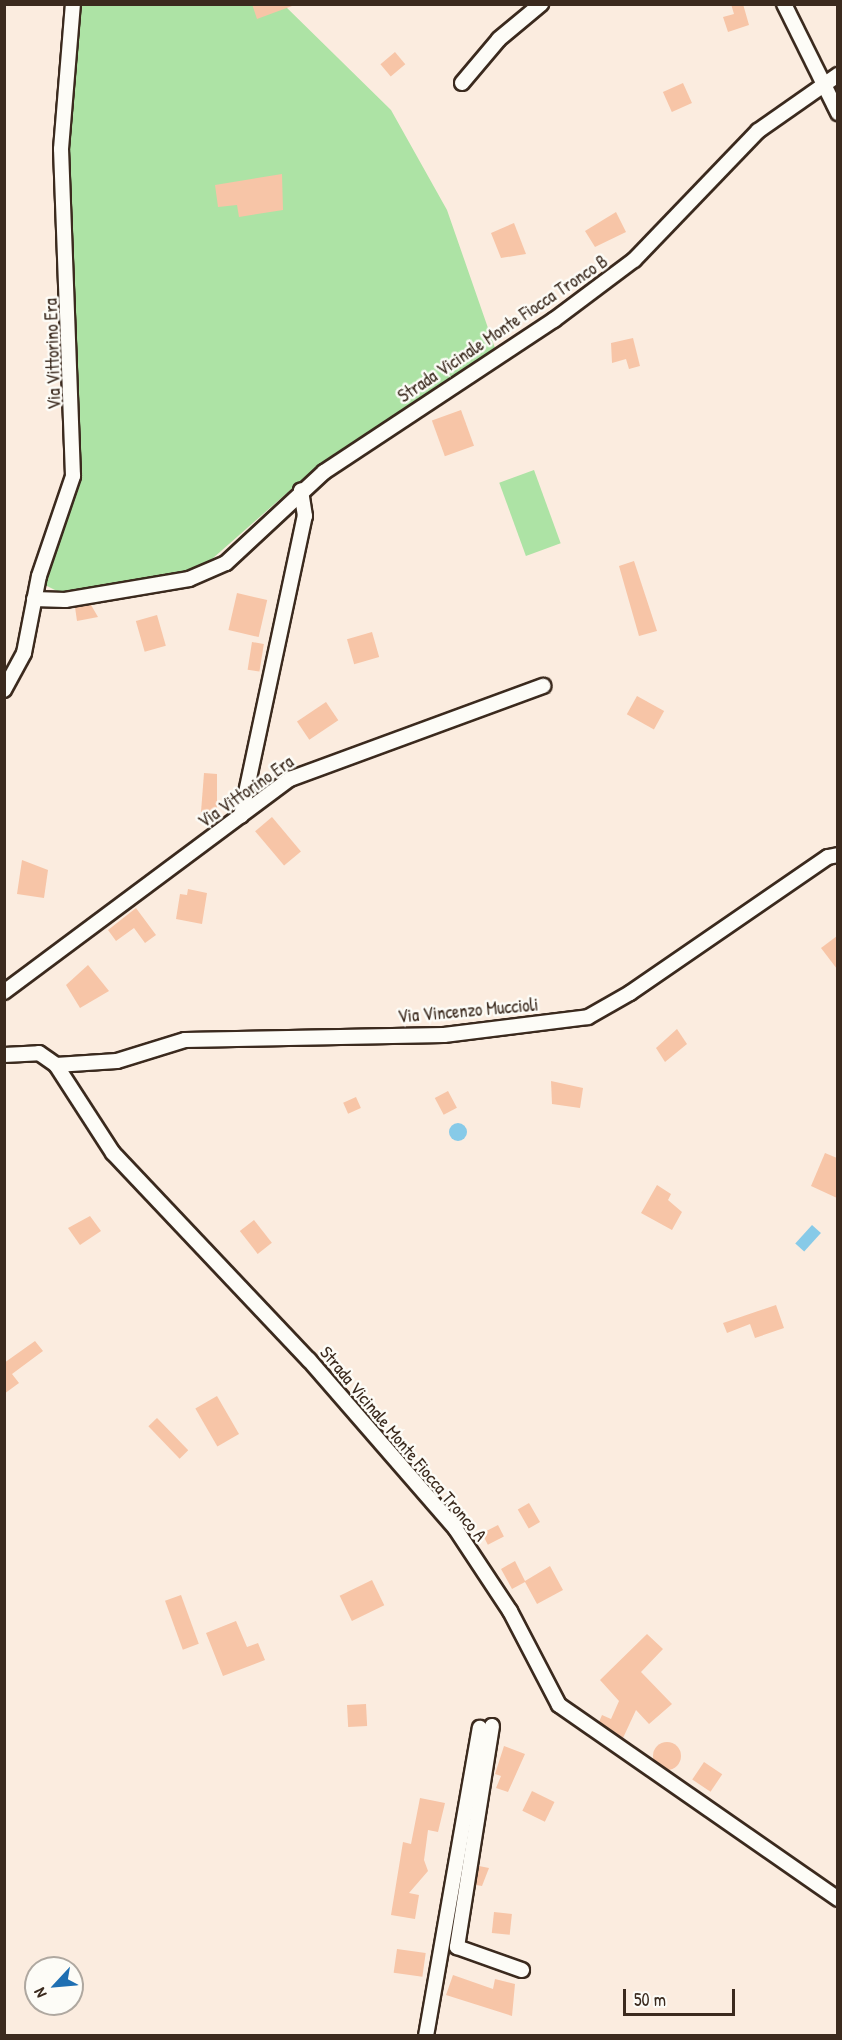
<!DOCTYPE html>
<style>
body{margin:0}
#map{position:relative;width:842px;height:2040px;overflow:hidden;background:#fbecdf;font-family:"Patrick Hand",sans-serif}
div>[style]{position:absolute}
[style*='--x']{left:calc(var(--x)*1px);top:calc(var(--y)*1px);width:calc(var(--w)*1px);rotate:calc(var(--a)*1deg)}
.green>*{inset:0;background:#ade3a5;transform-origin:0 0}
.water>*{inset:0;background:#87cae8;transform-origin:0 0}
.round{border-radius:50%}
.building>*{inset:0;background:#f7c5a7;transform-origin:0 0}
.roads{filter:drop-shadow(2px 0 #3b2a1e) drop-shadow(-2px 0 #3b2a1e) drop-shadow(0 2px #3b2a1e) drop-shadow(0 -2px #3b2a1e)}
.street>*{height:14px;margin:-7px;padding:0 7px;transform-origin:7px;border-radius:7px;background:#fdfcf7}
span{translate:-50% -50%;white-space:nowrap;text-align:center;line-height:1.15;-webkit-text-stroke:5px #fdfcf7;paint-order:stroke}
.street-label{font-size:18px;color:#3b2a1e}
.frame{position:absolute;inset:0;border:6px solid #3b2a1e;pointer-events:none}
.north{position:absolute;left:24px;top:1956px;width:60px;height:60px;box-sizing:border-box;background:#fdfcf7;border:2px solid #afa8a0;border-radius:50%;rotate:244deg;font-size:16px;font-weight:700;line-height:24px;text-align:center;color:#3b2a1e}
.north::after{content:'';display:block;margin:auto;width:21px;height:27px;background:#1f6fb2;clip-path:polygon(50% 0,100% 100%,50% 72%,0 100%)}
.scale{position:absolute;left:623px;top:1989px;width:112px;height:27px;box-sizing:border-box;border:3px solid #3b2a1e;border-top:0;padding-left:8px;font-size:18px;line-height:21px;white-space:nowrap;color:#3b2a1e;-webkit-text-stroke:4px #fdfcf7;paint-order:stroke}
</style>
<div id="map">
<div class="green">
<i style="clip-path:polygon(68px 5px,284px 5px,391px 110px,447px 210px,496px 351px,304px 478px,204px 566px,71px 598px,41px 583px,54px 555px,73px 470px,63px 233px,63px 39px)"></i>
<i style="left:534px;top:470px;width:78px;height:37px;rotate:70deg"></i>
</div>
<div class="water">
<i class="round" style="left:449px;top:1123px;width:18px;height:18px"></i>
<i style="left:812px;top:1225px;width:12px;height:25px;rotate:42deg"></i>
</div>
<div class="building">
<i style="clip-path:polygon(252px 4px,292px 4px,292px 6px,257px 19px)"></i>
<i style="clip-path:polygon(731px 4px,743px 4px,749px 25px,728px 32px,723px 17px,734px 14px)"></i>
<i style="left:395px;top:52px;width:16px;height:19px;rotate:50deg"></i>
<i style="left:683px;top:83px;width:22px;height:22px;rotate:66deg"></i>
<i style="clip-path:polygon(282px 174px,283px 210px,239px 217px,237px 205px,218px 207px,215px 185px)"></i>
<i style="clip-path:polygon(616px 212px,626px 232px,595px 247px,585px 231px)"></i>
<i style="clip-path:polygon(514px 223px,526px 254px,501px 258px,491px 233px)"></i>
<i style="clip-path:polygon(633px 338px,640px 366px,629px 369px,626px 359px,612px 363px,611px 343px)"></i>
<i style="left:461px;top:410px;width:38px;height:31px;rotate:70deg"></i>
<i style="clip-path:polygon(634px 561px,657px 631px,639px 636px,619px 566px)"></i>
<i style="left:237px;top:593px;width:31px;height:38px;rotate:13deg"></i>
<i style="clip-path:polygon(91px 605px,98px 617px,77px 621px,75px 607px)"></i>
<i style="left:157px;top:615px;width:32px;height:22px;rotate:74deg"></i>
<i style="left:372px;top:632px;width:26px;height:26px;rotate:74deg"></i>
<i style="left:252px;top:642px;width:12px;height:28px;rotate:9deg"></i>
<i style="left:637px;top:696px;width:31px;height:21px;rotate:29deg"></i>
<i style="left:326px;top:702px;width:22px;height:35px;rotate:56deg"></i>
<i style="clip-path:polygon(204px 773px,217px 774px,217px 812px,201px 812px)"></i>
<i style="left:272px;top:817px;width:45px;height:22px;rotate:50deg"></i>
<i style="clip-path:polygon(22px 860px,48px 870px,44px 898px,17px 894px)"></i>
<i style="clip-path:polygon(188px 889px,207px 893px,202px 924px,176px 919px,180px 894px,187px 895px)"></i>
<i style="clip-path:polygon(136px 908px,156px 935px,145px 943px,134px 928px,116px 941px,108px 930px)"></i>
<i style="clip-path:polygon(837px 936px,837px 969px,821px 948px)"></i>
<i style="clip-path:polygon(88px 965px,109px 991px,80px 1008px,66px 985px)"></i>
<i style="clip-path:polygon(677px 1029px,687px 1044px,665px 1062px,656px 1048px)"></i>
<i style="clip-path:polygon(551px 1081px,583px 1088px,580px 1108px,552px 1104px)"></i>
<i style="left:448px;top:1091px;width:19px;height:15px;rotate:62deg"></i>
<i style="left:356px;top:1097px;width:12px;height:14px;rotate:66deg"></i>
<i style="clip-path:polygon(825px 1153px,837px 1158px,837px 1198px,811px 1186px)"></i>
<i style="clip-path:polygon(657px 1185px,671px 1194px,668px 1200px,682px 1212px,672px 1230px,641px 1213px)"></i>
<i style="clip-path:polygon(90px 1216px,101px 1231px,80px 1245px,68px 1228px)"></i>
<i style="left:254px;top:1220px;width:29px;height:18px;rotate:52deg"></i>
<i style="clip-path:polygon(776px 1305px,784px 1328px,755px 1338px,750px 1324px,727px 1333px,723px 1323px)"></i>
<i style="clip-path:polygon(35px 1341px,43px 1351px,12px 1374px,19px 1383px,4px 1394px,4px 1363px)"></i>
<i style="left:217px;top:1396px;width:44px;height:25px;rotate:60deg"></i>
<i style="left:157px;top:1418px;width:45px;height:12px;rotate:46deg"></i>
<i style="left:529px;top:1503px;width:22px;height:13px;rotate:60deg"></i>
<i style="left:498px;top:1525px;width:13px;height:18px;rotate:63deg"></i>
<i style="clip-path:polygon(515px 1561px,525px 1581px,550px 1566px,563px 1590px,537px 1604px,525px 1582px,512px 1589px,501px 1569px)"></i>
<i style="left:372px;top:1580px;width:28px;height:36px;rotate:64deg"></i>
<i style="left:181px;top:1595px;width:52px;height:17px;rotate:70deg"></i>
<i style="clip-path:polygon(236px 1621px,247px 1647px,258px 1643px,265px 1660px,223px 1676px,206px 1633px)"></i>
<i style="clip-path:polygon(647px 1634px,663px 1649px,641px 1672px,672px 1704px,649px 1724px,636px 1710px,623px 1738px,599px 1722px,602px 1715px,611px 1719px,619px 1701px,600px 1680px)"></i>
<i style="left:366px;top:1704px;width:22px;height:19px;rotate:87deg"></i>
<i class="round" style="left:653px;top:1742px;width:28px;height:28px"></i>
<i style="clip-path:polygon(504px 1746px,525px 1754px,508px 1792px,496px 1788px,501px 1776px,495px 1774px)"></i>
<i style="left:704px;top:1762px;width:22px;height:21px;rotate:34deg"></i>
<i style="left:532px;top:1791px;width:25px;height:22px;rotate:26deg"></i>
<i style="clip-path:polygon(420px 1798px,445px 1803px,438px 1832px,428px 1830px,424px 1860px,428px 1871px,409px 1893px,419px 1895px,415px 1919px,391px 1915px,403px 1842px,411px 1844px)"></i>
<i style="clip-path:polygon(479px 1866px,489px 1868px,482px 1886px,476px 1885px)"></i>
<i style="left:494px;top:1912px;width:18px;height:21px;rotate:6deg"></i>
<i style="left:397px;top:1949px;width:29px;height:24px;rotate:8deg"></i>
<i style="clip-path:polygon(453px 1975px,493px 1989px,495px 1979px,515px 1984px,512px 2016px,446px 1995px)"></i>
</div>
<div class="roads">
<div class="street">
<i style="--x:784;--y:4;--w:122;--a:63.6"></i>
<i style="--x:462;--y:83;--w:57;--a:-49.9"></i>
<i style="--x:499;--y:39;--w:55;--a:-39.8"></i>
<i style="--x:34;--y:599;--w:31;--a:2"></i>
<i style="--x:65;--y:600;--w:126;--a:-9.6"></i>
<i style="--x:189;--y:579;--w:40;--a:-23.4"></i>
<i style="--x:226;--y:563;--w:134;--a:-42.9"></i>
<i style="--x:324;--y:472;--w:276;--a:-33.5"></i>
<i style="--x:554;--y:320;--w:100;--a:-36.9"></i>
<i style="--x:634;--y:260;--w:179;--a:-46.1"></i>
<i style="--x:758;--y:131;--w:98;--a:-35"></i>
<i style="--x:4;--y:690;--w:42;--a:-61.6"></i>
<i style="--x:24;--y:653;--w:78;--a:-79"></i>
<i style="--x:39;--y:576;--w:106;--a:-71.2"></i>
<i style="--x:73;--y:476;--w:327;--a:-92.1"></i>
<i style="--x:61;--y:149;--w:145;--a:-85.3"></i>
<i style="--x:241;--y:816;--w:307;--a:-78"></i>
<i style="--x:305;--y:516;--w:26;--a:-99"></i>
<i style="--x:4;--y:992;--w:357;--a:-36.7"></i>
<i style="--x:290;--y:779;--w:270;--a:-20.2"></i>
<i style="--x:4;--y:1055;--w:35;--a:-3"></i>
<i style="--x:39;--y:1053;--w:21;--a:35"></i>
<i style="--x:56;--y:1065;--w:105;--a:57.1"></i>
<i style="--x:113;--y:1153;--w:285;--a:46.6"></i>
<i style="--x:309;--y:1360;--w:223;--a:49"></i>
<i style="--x:455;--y:1528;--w:100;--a:56.5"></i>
<i style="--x:510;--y:1611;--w:106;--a:62.5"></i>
<i style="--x:559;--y:1705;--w:340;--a:34.8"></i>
<i style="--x:56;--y:1065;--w:61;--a:-3.8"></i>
<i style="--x:117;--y:1061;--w:71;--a:-17.2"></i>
<i style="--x:185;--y:1040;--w:259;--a:-1.1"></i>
<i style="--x:444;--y:1035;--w:145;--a:-7.1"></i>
<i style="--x:588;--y:1017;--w:48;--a:-29.7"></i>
<i style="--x:630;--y:993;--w:240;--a:-34.5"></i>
<i style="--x:828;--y:857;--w:10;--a:-11"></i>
<i style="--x:492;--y:1726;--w:224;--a:99"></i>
<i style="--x:457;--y:1947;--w:69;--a:19.5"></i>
<i style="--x:426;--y:2036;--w:313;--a:-80.1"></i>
</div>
</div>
<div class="street-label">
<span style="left:503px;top:329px;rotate:-34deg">Strada Vicinale Monte Fiocca Tronco B</span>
<span style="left:53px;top:354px;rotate:-92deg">Via Vittorino Era</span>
<span style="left:246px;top:792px;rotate:-35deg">Via Vittorino Era</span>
<span style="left:468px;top:1011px;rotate:-5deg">Via Vincenzo Muccioli</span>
<span style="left:403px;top:1444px;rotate:50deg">Strada Vicinale Monte Fiocca Tronco A</span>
</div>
<div class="frame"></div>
<div class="north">N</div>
<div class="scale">50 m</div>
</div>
